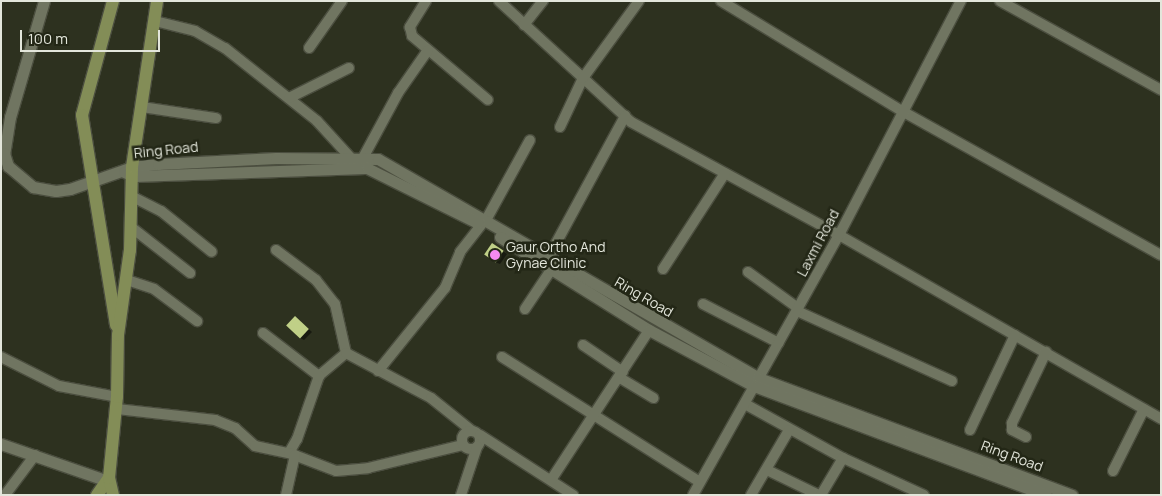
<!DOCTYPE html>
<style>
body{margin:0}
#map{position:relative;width:1162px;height:496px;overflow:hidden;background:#2d311f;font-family:Manrope,sans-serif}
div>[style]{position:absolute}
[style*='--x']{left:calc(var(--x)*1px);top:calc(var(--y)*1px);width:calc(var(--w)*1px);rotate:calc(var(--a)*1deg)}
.shadow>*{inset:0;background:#0007}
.building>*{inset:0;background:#c0d087;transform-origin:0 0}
.roads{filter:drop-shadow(1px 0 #4b4e3f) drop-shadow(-1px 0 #4b4e3f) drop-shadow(0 1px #4b4e3f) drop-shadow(0 -1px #4b4e3f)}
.minor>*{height:10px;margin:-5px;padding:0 5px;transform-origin:5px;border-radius:5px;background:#707561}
.minor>.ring{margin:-5px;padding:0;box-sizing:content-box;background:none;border:10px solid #707561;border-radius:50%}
.tertiary>*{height:11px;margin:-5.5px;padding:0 5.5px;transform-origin:5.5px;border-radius:5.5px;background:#707561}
.secondary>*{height:12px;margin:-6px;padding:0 6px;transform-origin:6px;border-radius:6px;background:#838d57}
.dots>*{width:14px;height:14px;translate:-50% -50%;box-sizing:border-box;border:2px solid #232716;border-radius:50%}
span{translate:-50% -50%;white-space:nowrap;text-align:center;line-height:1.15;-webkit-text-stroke:5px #232716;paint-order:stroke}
.street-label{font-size:14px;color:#e3e6db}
.poi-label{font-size:14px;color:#e3e6db}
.left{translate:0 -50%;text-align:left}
.frame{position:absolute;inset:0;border:2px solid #e3e6db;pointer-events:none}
.scale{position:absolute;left:20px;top:30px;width:140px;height:22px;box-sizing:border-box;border:2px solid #e3e6db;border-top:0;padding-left:6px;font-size:15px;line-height:18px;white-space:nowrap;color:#e3e6db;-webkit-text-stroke:4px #232716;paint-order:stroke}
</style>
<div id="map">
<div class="shadow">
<i style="clip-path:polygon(497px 247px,507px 254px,500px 264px,495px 262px)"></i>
<i style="clip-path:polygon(295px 317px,312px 332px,304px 340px,300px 338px)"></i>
</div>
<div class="building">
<i style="left:492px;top:243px;width:14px;height:14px;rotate:34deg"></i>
<i style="left:295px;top:316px;width:19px;height:13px;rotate:43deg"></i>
</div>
<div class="roads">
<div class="minor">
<i style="--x:426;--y:1;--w:31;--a:122"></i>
<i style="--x:410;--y:27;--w:9;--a:77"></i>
<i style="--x:412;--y:36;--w:99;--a:40.1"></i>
<i style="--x:499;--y:1;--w:179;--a:42.5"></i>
<i style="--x:631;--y:122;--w:237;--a:28.5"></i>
<i style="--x:839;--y:235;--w:371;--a:29.7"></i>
<i style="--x:721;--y:1;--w:212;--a:31.3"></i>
<i style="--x:902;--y:111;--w:296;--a:29.1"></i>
<i style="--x:1000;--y:1;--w:184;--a:28.9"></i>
<i style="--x:155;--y:21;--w:41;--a:14"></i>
<i style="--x:195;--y:31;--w:34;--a:30"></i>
<i style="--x:225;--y:48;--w:117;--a:38.4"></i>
<i style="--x:317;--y:121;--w:49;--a:47.5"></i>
<i style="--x:524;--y:25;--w:31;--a:-52"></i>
<i style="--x:309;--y:48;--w:57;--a:-54.9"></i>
<i style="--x:289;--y:98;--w:67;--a:-26.6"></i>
<i style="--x:142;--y:107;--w:75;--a:8.5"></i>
<i style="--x:560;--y:127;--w:54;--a:-64.9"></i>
<i style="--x:583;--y:78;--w:95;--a:-54"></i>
<i style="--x:364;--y:156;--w:72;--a:-61.6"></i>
<i style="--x:398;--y:93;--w:52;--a:-55.1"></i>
<i style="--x:133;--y:197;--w:31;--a:27"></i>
<i style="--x:161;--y:211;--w:65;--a:38.8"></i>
<i style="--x:486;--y:220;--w:91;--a:-61.2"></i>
<i style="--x:131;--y:227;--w:75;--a:37.9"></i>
<i style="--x:276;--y:250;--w:50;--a:36.9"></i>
<i style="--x:316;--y:280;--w:31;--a:52"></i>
<i style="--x:335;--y:304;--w:50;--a:77.3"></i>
<i style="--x:346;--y:353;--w:35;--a:140"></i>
<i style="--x:319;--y:376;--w:67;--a:109.2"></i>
<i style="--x:297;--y:439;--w:16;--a:120"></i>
<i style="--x:548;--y:258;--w:162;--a:-61.5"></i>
<i style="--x:663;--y:269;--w:114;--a:-57.1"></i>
<i style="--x:748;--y:272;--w:62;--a:35.8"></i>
<i style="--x:127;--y:280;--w:28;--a:18"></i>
<i style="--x:154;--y:289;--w:54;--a:36.7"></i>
<i style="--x:703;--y:304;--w:85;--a:27.2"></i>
<i style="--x:525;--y:309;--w:47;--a:-56.3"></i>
<i style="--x:797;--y:311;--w:170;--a:24.3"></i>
<i style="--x:263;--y:333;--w:71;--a:37.5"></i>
<i style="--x:583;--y:345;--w:48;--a:34"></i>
<i style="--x:346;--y:353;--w:96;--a:27.9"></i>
<i style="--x:431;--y:398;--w:53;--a:38.8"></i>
<i style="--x:1;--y:357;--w:65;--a:26.6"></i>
<i style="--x:59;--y:386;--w:59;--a:10.7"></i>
<i style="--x:502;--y:357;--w:234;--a:32.3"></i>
<i style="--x:378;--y:371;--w:107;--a:-51.1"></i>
<i style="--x:445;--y:288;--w:39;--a:-67"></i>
<i style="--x:460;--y:252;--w:34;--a:-52"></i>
<i style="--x:620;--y:378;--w:39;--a:31"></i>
<i style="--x:745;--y:404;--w:112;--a:28.9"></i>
<i style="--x:843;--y:458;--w:89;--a:24.6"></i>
<i style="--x:117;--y:409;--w:99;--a:6.4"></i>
<i style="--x:215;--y:420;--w:22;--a:22"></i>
<i style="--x:235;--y:428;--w:27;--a:42"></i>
<i style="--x:255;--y:446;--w:35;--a:12"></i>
<i style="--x:289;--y:453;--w:50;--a:21"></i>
<i style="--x:336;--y:471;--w:32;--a:-5"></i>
<i style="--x:368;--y:468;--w:98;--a:-13.6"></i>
<i style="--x:970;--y:430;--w:105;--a:-64.7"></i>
<i class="ring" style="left:462px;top:431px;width:8px;height:8px"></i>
<i style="--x:480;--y:435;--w:111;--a:32.8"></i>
<i style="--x:1026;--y:437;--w:16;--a:-153"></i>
<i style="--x:1012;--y:430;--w:7;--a:-90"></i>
<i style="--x:1012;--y:423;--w:79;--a:-64.4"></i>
<i style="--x:767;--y:470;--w:58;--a:25.7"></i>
<i style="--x:1113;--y:471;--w:69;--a:-63.4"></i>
<i style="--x:551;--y:480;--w:179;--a:-56.8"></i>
<i style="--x:5;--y:495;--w:50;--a:-53.1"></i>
<i style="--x:286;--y:495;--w:41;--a:-77.3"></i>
<i style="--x:461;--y:495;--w:51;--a:-71.6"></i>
<i style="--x:693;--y:495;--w:298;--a:-60.7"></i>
<i style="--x:839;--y:235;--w:264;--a:-62.5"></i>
<i style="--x:751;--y:495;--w:75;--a:-59.7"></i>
<i style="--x:821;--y:495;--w:43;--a:-59.3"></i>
</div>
<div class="tertiary">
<i style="--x:44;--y:1;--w:121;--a:106.3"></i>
<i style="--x:10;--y:117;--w:36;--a:99"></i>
<i style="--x:4;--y:153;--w:14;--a:73"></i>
<i style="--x:8;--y:166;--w:33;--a:40"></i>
<i style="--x:33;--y:187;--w:23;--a:10"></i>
<i style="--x:56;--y:191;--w:14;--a:-8"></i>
<i style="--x:70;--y:189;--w:66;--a:-19.5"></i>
<i style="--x:132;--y:167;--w:26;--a:-7"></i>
<i style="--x:158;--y:164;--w:118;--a:-2.9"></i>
<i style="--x:276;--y:158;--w:102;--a:0.6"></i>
<i style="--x:378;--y:159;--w:439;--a:29.9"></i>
<i style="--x:759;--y:378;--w:334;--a:20.5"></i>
<i style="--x:124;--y:172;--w:10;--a:24"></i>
<i style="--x:133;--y:176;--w:234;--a:-2"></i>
<i style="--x:367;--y:168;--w:124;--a:26.4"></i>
<i style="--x:500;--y:237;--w:176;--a:32"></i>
<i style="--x:649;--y:330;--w:119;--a:28.1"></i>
<i style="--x:754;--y:386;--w:312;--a:20.5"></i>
<i style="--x:1;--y:444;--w:110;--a:19.1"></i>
</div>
<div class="secondary">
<i style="--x:113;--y:1;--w:118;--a:105.2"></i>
<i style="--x:82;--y:115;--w:213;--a:80.8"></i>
<i style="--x:97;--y:495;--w:21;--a:-55"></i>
<i style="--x:113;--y:495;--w:17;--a:-103"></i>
<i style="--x:109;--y:478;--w:81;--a:-84.4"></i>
<i style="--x:117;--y:397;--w:62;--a:-89.1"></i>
<i style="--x:118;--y:335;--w:86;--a:-82"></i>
<i style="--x:130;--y:250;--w:83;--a:-88.6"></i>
<i style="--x:132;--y:167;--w:168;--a:-81.4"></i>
</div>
</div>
<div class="dots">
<i style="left:495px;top:255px;background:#f489f0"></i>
</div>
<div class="street-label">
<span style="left:166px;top:150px;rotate:-6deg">Ring Road</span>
<span style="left:818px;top:243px;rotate:-62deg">Laxmi Road</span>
<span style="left:644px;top:297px;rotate:30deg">Ring Road</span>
<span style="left:1012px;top:456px;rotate:20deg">Ring Road</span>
</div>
<div class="poi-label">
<span class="left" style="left:506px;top:255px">Gaur Ortho And<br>Gynae Clinic</span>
</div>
<div class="frame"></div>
<div class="scale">100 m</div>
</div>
